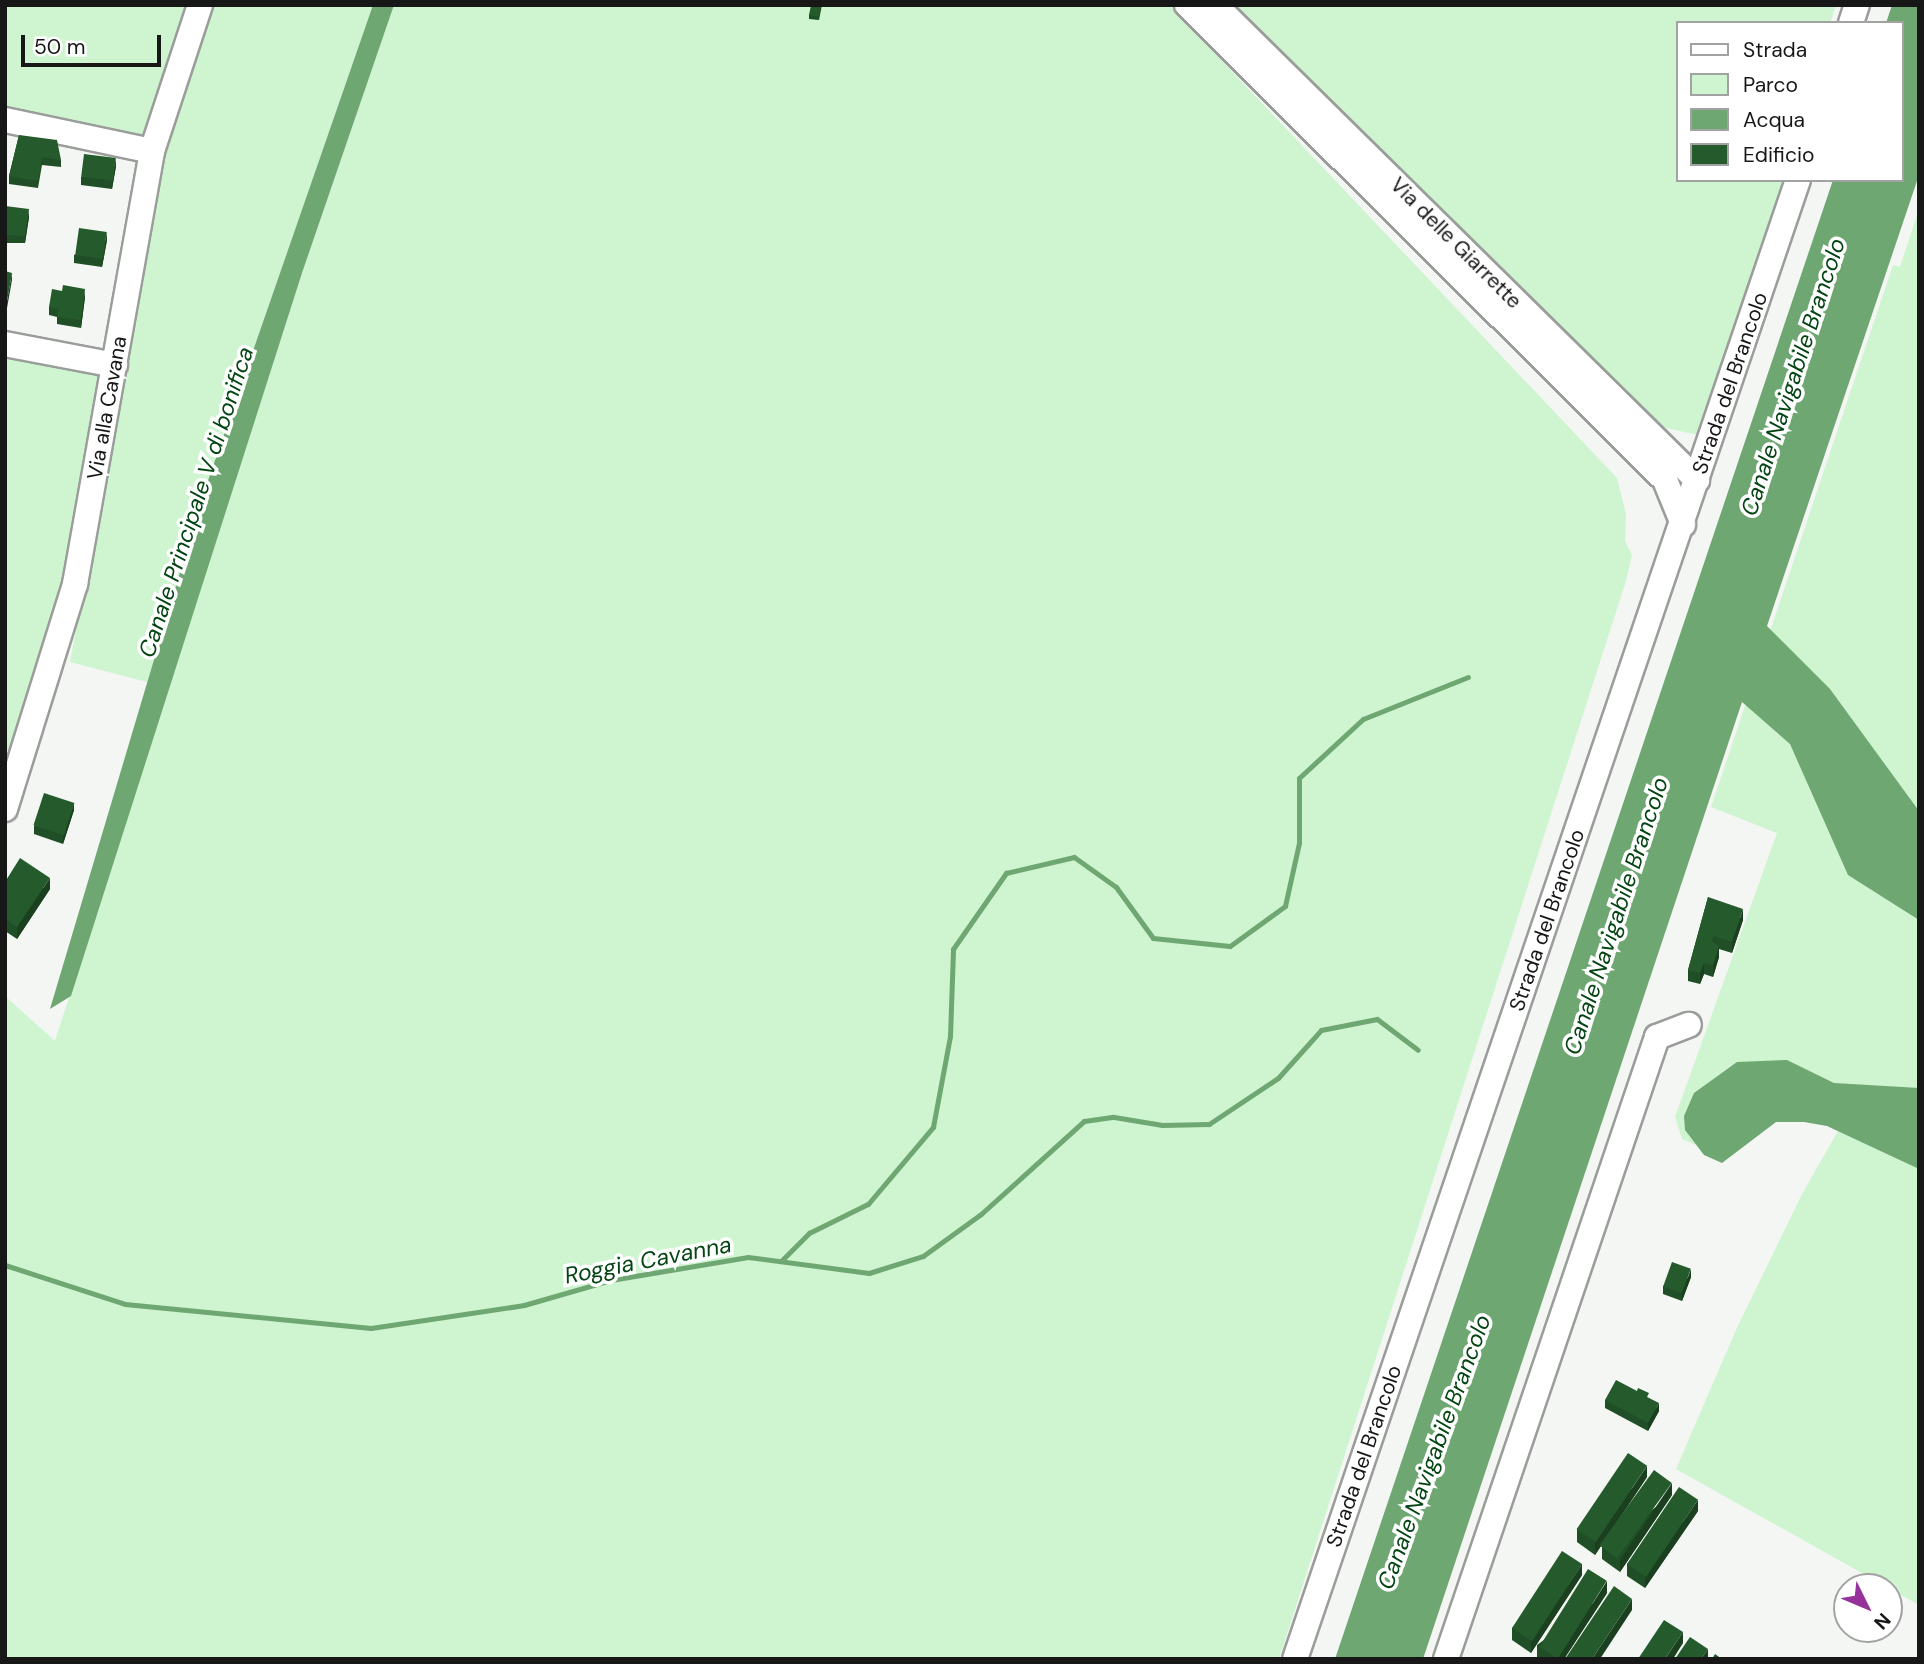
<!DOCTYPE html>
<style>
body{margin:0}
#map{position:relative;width:1924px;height:1664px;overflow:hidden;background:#f3f6f3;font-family:"DM Sans",sans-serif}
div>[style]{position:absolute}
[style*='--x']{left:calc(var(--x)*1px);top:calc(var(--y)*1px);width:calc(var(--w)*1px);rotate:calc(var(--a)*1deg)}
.green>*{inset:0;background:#cef4d0}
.water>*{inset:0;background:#6fa773}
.stream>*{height:5px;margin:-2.5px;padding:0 2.5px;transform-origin:2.5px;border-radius:2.5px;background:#6fa773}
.roads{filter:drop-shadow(2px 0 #9a9d9a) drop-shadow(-2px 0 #9a9d9a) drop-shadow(0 2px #9a9d9a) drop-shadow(0 -2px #9a9d9a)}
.minor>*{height:24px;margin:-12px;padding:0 12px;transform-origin:12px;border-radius:12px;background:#fff}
.wall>*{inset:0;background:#204e26}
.shaded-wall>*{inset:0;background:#1a401f}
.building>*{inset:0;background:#255b2c;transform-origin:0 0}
span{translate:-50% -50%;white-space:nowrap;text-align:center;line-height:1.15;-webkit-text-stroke:7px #fff;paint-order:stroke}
.street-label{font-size:21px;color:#161716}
.water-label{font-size:23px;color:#044513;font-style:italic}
.frame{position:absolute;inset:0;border:7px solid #161716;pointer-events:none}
.legend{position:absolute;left:1676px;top:21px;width:228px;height:161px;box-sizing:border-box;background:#fff;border:2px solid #a2a2a2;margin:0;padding:9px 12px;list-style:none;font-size:21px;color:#161716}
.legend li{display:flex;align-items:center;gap:14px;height:35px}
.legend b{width:35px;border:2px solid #a2a2a2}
.north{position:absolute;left:1833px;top:1573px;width:70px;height:70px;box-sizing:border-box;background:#fff;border:2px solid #a2a2a2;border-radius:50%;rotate:133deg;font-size:19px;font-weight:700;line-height:28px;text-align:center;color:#161716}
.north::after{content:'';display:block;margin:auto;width:24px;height:32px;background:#95339a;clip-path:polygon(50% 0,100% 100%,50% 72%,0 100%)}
.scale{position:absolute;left:21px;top:35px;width:140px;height:32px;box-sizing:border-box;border:4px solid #161716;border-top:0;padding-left:9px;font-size:21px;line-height:24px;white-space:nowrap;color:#161716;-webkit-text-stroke:5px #fff;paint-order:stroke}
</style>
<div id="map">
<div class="green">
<i style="clip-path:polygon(5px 5px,192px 5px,147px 144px,5px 116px)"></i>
<i style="clip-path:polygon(213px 5px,373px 5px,203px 495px,147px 682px,70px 662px,167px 146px)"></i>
<i style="clip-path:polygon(394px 5px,1169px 5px,1617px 478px,1626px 514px,1625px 541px,1632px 555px,1626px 581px,1279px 1659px,5px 1659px,5px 996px,55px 1041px,302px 273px)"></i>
<i style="clip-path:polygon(1231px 5px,1836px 5px,1830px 23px,1677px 23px,1677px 180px,1783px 180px,1698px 435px,1662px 427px)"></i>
<i style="clip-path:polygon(1919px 209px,1919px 1605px,1676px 1469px,1736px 1330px,1802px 1194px,1842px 1124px,1800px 1104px,1698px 1146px,1682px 1139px,1675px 1117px,1777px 833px,1711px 807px,1893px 265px,1900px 267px)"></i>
<i style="clip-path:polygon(5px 359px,102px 372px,64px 578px,14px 749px,5px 750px)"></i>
</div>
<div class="water">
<i style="clip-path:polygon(373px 5px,394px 5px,302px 273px,71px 996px,50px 1009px,203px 495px)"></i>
<i style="clip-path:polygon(1892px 5px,1919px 5px,1919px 175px,1767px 626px,1830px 689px,1919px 811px,1919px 920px,1848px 875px,1790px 744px,1742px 702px,1423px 1659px,1335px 1659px,1833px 180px,1901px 180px,1901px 23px,1886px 23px)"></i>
<i style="clip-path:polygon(1787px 1060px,1834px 1083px,1919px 1088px,1919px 1169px,1827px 1126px,1804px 1122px,1776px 1122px,1722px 1163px,1704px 1155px,1685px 1130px,1684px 1116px,1694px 1093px,1737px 1062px)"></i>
</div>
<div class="stream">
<i style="--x:781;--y:1261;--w:40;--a:-45"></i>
<i style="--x:809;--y:1233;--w:66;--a:-26.2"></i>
<i style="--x:868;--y:1204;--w:101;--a:-49.8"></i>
<i style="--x:933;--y:1127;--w:93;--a:-79.4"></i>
<i style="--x:950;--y:1036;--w:87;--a:-88"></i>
<i style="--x:953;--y:949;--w:93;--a:-55.1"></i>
<i style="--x:1006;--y:873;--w:70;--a:-13.2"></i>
<i style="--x:1074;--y:857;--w:52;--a:35.5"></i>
<i style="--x:1116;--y:887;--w:63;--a:54"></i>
<i style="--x:1153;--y:938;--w:77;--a:5.9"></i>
<i style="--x:1230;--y:946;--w:68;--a:-36"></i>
<i style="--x:1285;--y:906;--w:65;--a:-77.5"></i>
<i style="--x:1299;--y:843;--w:65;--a:-90"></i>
<i style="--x:1299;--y:778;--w:87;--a:-42.7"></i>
<i style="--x:1363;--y:719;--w:113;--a:-21.8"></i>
<i style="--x:5;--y:1265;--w:126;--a:18"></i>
<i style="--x:125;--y:1304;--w:247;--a:5.6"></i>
<i style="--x:371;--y:1328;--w:155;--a:-8.5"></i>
<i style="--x:524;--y:1305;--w:91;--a:-16"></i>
<i style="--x:611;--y:1280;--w:139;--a:-9.5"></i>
<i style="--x:748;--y:1257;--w:122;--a:7.5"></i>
<i style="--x:869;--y:1273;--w:57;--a:-17.5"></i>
<i style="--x:923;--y:1256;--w:72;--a:-35.9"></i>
<i style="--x:981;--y:1214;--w:139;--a:-42.1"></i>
<i style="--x:1084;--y:1121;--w:30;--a:-8"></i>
<i style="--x:1114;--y:1117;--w:49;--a:9.5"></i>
<i style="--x:1162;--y:1125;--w:47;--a:-1.2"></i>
<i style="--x:1209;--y:1124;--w:83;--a:-33.7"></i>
<i style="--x:1278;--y:1078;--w:64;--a:-48.1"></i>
<i style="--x:1321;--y:1030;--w:57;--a:-11.1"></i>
<i style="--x:1377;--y:1019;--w:51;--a:37.1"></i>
</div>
<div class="roads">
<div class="minor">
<i style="--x:1187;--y:5;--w:674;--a:44.82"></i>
<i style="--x:1665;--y:480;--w:48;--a:67.8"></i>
<i style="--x:1215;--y:5;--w:677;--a:44.58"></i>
<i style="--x:1851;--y:23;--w:19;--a:-72"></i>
<i style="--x:5;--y:120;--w:150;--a:11.9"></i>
<i style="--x:5;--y:344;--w:112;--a:10.8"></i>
<i style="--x:5;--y:809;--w:236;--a:-72.7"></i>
<i style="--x:75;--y:584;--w:440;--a:-79.9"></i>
<i style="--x:152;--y:151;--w:154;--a:-71.8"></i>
<i style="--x:1295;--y:1659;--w:1562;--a:-71.22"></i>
<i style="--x:1446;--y:1659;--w:657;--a:-71.26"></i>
<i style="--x:1657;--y:1037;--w:34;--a:-21"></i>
</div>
</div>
<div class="wall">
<i style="clip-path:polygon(822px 5px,819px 20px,809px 19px,809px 15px)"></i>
<i style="clip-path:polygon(19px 135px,61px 160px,61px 167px,42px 165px,38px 188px,9px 184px,9px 176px)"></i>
<i style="clip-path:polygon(116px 166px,112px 189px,81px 185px,81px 177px)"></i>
<i style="clip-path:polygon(5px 206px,29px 217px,25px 243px,5px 243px)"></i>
<i style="clip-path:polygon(107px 240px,102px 267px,74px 263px,74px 255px)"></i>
<i style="clip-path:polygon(85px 297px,81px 328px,57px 324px,57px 317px,49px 315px,49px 307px)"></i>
<i style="clip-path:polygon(74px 810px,63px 844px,34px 834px,34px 826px)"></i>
<i style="clip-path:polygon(5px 882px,50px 889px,17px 939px,5px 931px)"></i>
<i style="clip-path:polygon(1708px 897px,1743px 920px,1732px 953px,1719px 949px,1719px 957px,1713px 977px,1704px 974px,1700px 984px,1688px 981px,1688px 970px)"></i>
<i style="clip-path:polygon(1691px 1277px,1682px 1301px,1663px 1294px,1663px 1286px)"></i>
<i style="clip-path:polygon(1649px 1398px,1659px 1411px,1648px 1431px,1605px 1408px,1605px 1400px)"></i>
<i style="clip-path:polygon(1647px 1477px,1595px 1555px,1577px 1542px,1577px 1530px)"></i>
<i style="clip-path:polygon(1672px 1495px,1620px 1572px,1602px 1559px,1602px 1547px)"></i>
<i style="clip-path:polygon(1698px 1511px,1645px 1588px,1627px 1576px,1627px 1564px)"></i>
<i style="clip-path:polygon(1582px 1575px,1531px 1653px,1512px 1640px,1512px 1628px)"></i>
<i style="clip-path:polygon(1607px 1593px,1564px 1659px,1540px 1659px,1537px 1657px,1537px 1645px)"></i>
</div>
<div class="shaded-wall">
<i style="clip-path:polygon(116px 158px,116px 166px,112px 189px,112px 182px)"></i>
<i style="clip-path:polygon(29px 209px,29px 217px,25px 243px,25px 236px)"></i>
<i style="clip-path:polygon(107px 232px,107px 240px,102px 267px,102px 260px)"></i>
<i style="clip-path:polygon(12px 273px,12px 280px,7px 308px,7px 301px)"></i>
<i style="clip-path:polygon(85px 289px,85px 297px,81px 328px,81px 320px)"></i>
<i style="clip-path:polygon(74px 803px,74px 810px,63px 844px,63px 836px)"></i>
<i style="clip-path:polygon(50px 878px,50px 889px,17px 939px,17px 927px)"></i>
<i style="clip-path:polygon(1743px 909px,1743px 920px,1732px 953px,1732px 942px)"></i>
<i style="clip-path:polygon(1719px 946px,1719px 957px,1713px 977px,1713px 965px)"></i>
<i style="clip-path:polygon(1704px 963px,1704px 974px,1700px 984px,1700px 973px)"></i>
<i style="clip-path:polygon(1691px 1269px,1691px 1277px,1682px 1301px,1682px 1293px)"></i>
<i style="clip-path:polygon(1659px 1403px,1659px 1411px,1648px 1431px,1648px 1423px)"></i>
<i style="clip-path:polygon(1647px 1466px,1647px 1477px,1595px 1555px,1595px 1543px)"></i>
<i style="clip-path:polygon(1672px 1483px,1672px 1495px,1620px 1572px,1620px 1560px)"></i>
<i style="clip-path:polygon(1698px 1500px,1698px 1511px,1645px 1588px,1645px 1577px)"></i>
<i style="clip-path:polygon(1582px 1564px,1582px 1575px,1531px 1653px,1531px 1641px)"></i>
<i style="clip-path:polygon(1607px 1581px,1607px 1593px,1564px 1659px,1557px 1659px)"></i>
<i style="clip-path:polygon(1632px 1599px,1632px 1610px,1600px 1659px,1592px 1659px)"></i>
<i style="clip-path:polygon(1683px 1632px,1683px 1643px,1673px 1659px,1665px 1659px)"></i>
<i style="clip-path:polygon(1708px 1649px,1708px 1659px,1701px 1659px)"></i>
</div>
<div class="building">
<i style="clip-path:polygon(811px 5px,821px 5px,819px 17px,809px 15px)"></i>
<i style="clip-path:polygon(19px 135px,57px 140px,61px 160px,42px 157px,38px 181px,9px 176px)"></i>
<i style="left:84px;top:154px;width:32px;height:23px;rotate:7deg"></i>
<i style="clip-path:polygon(5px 206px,29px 209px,25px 236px,5px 235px)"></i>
<i style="left:79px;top:228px;width:28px;height:27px;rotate:8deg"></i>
<i style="clip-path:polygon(5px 271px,12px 273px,7px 301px,5px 300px)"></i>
<i style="clip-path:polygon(63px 285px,85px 289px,81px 320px,57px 317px,58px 309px,49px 307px,52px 289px,62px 291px)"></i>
<i style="left:44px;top:793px;width:32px;height:34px;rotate:18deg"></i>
<i style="clip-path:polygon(20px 858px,50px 878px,17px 927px,5px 919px,5px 882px)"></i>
<i style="clip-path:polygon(1708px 897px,1743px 909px,1732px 942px,1714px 936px,1711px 941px,1719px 946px,1713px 965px,1704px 963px,1700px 973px,1688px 970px)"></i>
<i style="left:1672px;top:1262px;width:20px;height:26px;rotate:20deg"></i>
<i style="clip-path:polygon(1616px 1380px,1637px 1391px,1638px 1388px,1649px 1393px,1647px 1397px,1659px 1403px,1648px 1423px,1605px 1400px)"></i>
<i style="left:1628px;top:1453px;width:23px;height:92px;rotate:34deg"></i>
<i style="left:1654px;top:1470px;width:22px;height:93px;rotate:36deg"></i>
<i style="left:1679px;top:1487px;width:23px;height:93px;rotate:34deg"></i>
<i style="left:1562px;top:1551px;width:24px;height:92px;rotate:33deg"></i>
<i style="left:1588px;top:1569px;width:22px;height:92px;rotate:32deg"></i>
<i style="clip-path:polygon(1614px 1586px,1632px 1599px,1592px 1659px,1565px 1659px)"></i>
<i style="clip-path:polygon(1664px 1620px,1683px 1632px,1665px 1659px,1638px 1659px)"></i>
<i style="clip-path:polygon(1690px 1637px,1708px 1649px,1701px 1659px,1675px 1659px)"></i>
<i style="clip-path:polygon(1715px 1654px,1722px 1659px,1712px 1659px)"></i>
</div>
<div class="street-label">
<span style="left:1456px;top:243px;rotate:45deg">Via delle Giarrette</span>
<span style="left:1730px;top:383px;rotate:-71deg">Strada del Brancolo</span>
<span style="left:107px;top:408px;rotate:-80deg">Via alla Cavana</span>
<span style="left:1547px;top:920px;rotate:-71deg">Strada del Brancolo</span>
<span style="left:1364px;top:1456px;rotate:-71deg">Strada del Brancolo</span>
</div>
<div class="water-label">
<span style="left:1793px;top:377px;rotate:-72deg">Canale Navigabile Brancolo</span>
<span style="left:196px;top:502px;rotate:-72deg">Canale Principale V di bonifica</span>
<span style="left:1616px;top:916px;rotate:-72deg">Canale Navigabile Brancolo</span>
<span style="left:648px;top:1260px;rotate:-11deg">Roggia Cavanna</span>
<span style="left:1434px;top:1452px;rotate:-70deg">Canale Navigabile Brancolo</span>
</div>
<div class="frame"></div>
<ul class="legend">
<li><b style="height:9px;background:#fff"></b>Strada</li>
<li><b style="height:19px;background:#cef4d0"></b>Parco</li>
<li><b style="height:19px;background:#6fa773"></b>Acqua</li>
<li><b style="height:19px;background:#255b2c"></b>Edificio</li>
</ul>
<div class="north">N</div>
<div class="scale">50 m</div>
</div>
